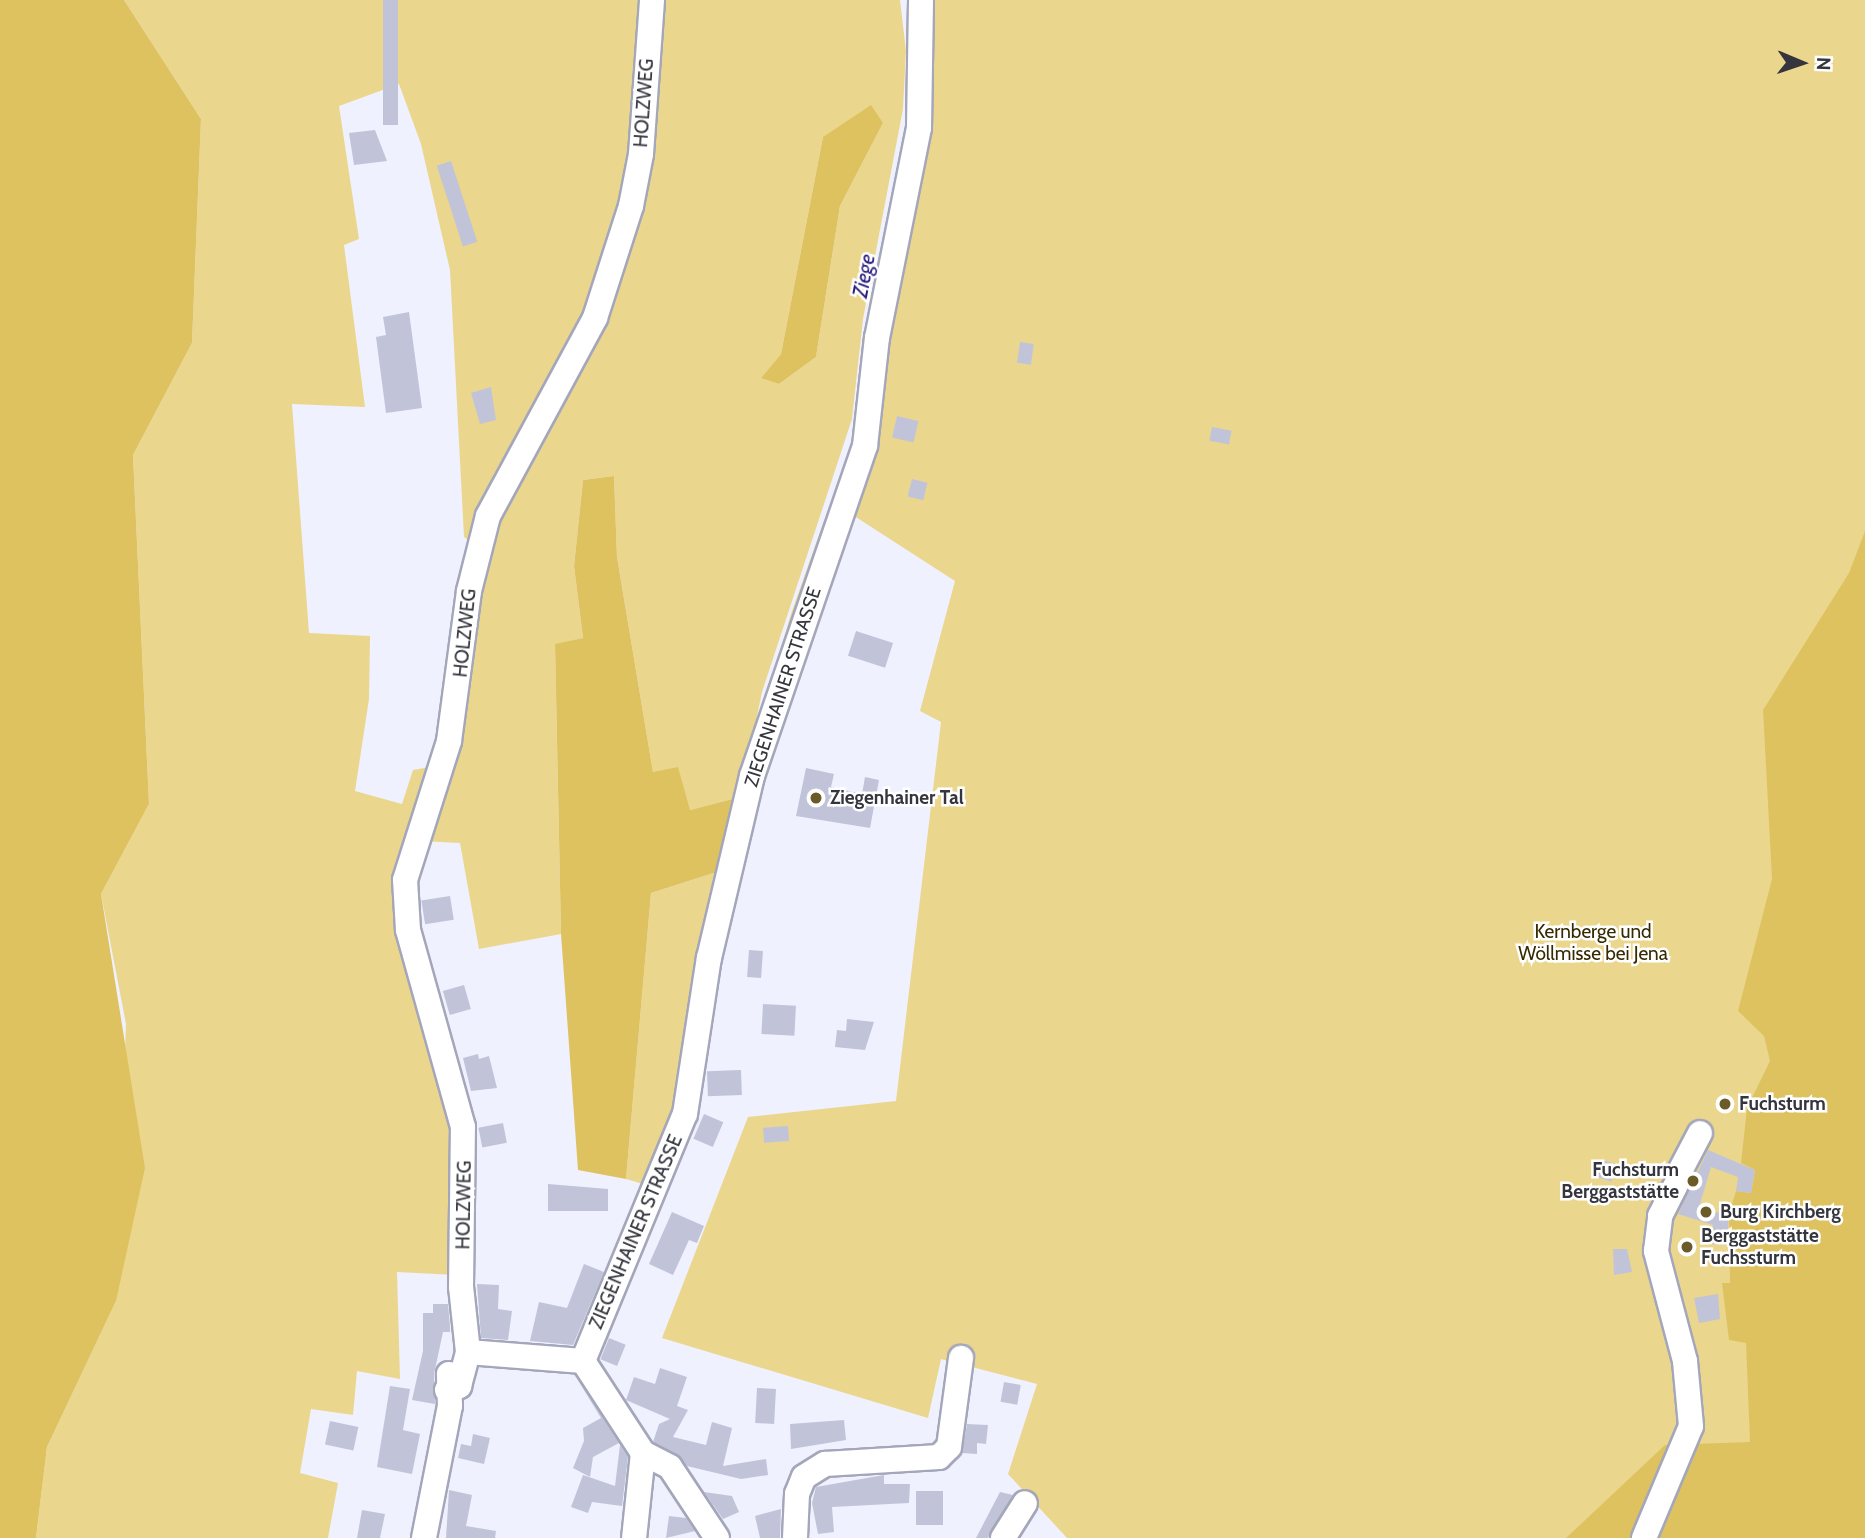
<!DOCTYPE html>
<meta charset="utf-8">
<style>
body{margin:0}
#map{position:relative;width:1865px;height:1538px;overflow:hidden;background:#eff1fe;font-family:Cabin,sans-serif}
div>[style]{position:absolute}
[style*='--x']{left:calc(var(--x)*1px);top:calc(var(--y)*1px);width:calc(var(--w)*1px);rotate:calc(var(--a)*1deg)}
.green>*{inset:0;background:#ebd68e}
.forest>*{inset:0;background:#dfc260}
.building>*{inset:0;background:#c1c4d8;transform-origin:0 0}
.roads{filter:drop-shadow(2px 0 #a4a6ba) drop-shadow(-2px 0 #a4a6ba) drop-shadow(0 2px #a4a6ba) drop-shadow(0 -2px #a4a6ba)}
.minor>*{height:24px;margin:-12px;padding:0 12px;transform-origin:12px;border-radius:12px;background:#fff}
.dots>*{width:19px;height:19px;translate:-50% -50%;box-sizing:border-box;border:4px solid #fff;border-radius:50%}
span{translate:-50% -50%;white-space:nowrap;text-align:center;line-height:1.15;-webkit-text-stroke:5px #fff;paint-order:stroke}
.street-label{font-size:19px;color:#34353d}
.poi-label{font-size:19px;color:#34353d;font-weight:700}
.left{translate:0 -50%;text-align:left}
.right{translate:-100% -50%;text-align:right}
.park-label{font-size:19px;color:#362a00}
.water-label{font-size:21px;color:#291d7d;font-style:italic}
.north{position:absolute;left:1767px;top:28px;width:70px;height:70px;-webkit-text-stroke:5px #fff;paint-order:stroke;rotate:92deg;font-size:19px;font-weight:700;line-height:28px;text-align:center;color:#34353d}
.north::after{content:'';display:block;margin:auto;width:24px;height:32px;background:#34353d;clip-path:polygon(50% 0,100% 100%,50% 72%,0 100%)}
</style>
<div id="map">
<div class="green">
<i style="clip-path:polygon(124px 0,646px 0,633px 155px,597px 287px,471px 542px,464px 537px,450px 270px,421px 144px,399px 84px,339px 106px,359px 239px,344px 245px,365px 407px,292px 404px,309px 633px,370px 636px,369px 699px,355px 791px,402px 804px,413px 770px,436px 766px,400px 870px,453px 1101px,456px 1275px,397px 1272px,400px 1379px,357px 1371px,353px 1415px,311px 1409px,300px 1473px,338px 1483px,328px 1538px,36px 1538px,47px 1447px,116px 1301px,126px 1024px,101px 894px,149px 804px,133px 455px,192px 343px,201px 119px)"></i>
<i style="clip-path:polygon(evenodd,658px 0,900px 0,906px 51px,903px 109px,863px 319px,852px 419px,762px 692px,740px 797px,690px 810px,653px 772px,617px 557px,614px 476px,583px 480px,574px 566px,583px 638px,555px 645px,561px 934px,479px 949px,460px 843px,420px 841px,495px 521px,611px 293px,658px 0,883px 123px,840px 206px,816px 357px,779px 384px,762px 377px,781px 354px,823px 137px,883px 123px)"></i>
<i style="clip-path:polygon(925px 0,1865px 0,1865px 1538px,1067px 1538px,1008px 1474px,1037px 1384px,941px 1359px,928px 1418px,662px 1338px,748px 1117px,896px 1101px,941px 722px,920px 711px,955px 581px,848px 512px,869px 448px)"></i>
<i style="clip-path:polygon(847px 456px,851px 456px,760px 719px,791px 614px)"></i>
<i style="clip-path:polygon(723px 870px,686px 1074px,650px 1186px,626px 1179px,651px 893px)"></i>
</div>
<div class="forest">
<i style="clip-path:polygon(0 0,124px 0,201px 119px,192px 343px,133px 455px,149px 804px,101px 894px,145px 1168px,116px 1301px,47px 1447px,36px 1538px,0 1538px)"></i>
<i style="clip-path:polygon(871px 105px,883px 123px,840px 206px,816px 357px,779px 384px,761px 378px,781px 354px,823px 137px)"></i>
<i style="clip-path:polygon(614px 476px,617px 557px,653px 772px,678px 767px,690px 810px,740px 797px,723px 870px,651px 893px,626px 1179px,578px 1170px,561px 934px,555px 644px,583px 638px,574px 566px,583px 480px)"></i>
<i style="clip-path:polygon(1865px 531px,1865px 1538px,1566px 1538px,1665px 1445px,1750px 1442px,1746px 1343px,1729px 1340px,1722px 1283px,1730px 1283px,1729px 1213px,1736px 1191px,1751px 1193px,1755px 1170px,1741px 1163px,1747px 1108px,1770px 1061px,1764px 1036px,1738px 1011px,1772px 879px,1763px 710px,1849px 573px)"></i>
</div>
<div class="building">
<i style="left:383px;top:0;width:15px;height:125px"></i>
<i style="clip-path:polygon(375px 130px,387px 161px,354px 165px,349px 133px)"></i>
<i style="left:451px;top:161px;width:85px;height:15px;rotate:72deg"></i>
<i style="clip-path:polygon(409px 312px,422px 408px,386px 413px,376px 337px,386px 335px,383px 317px)"></i>
<i style="left:1020px;top:342px;width:14px;height:21px;rotate:8deg"></i>
<i style="clip-path:polygon(491px 387px,496px 420px,480px 424px,471px 393px)"></i>
<i style="left:897px;top:416px;width:22px;height:22px;rotate:13deg"></i>
<i style="left:1212px;top:427px;width:20px;height:14px;rotate:11deg"></i>
<i style="left:912px;top:479px;width:16px;height:18px;rotate:14deg"></i>
<i style="left:856px;top:631px;width:39px;height:26px;rotate:18deg"></i>
<i style="clip-path:polygon(806px 768px,834px 774px,831px 787px,862px 794px,865px 777px,879px 780px,870px 828px,796px 816px)"></i>
<i style="left:450px;top:896px;width:24px;height:29px;rotate:81deg"></i>
<i style="left:749px;top:950px;width:14px;height:27px;rotate:4deg"></i>
<i style="left:464px;top:985px;width:25px;height:22px;rotate:74deg"></i>
<i style="left:763px;top:1004px;width:33px;height:30px;rotate:3deg"></i>
<i style="clip-path:polygon(847px 1019px,874px 1022px,865px 1050px,835px 1047px,837px 1030px,846px 1031px)"></i>
<i style="clip-path:polygon(478px 1054px,479px 1059px,489px 1056px,497px 1088px,471px 1091px,463px 1058px)"></i>
<i style="left:741px;top:1070px;width:25px;height:34px;rotate:88deg"></i>
<i style="left:704px;top:1114px;width:21px;height:27px;rotate:23deg"></i>
<i style="left:503px;top:1123px;width:20px;height:25px;rotate:79deg"></i>
<i style="left:788px;top:1126px;width:15px;height:25px;rotate:86deg"></i>
<i style="clip-path:polygon(1708px 1150px,1755px 1170px,1751px 1193px,1736px 1191px,1738px 1177px,1711px 1167px,1698px 1211px,1729px 1213px,1727px 1245px,1712px 1244px,1713px 1225px,1678px 1214px)"></i>
<i style="left:1602px;top:1160px;width:15px;height:18px;rotate:16deg"></i>
<i style="clip-path:polygon(548px 1184px,608px 1189px,608px 1211px,548px 1211px)"></i>
<i style="clip-path:polygon(672px 1212px,704px 1226px,697px 1243px,689px 1240px,673px 1275px,649px 1264px)"></i>
<i style="clip-path:polygon(1613px 1249px,1627px 1249px,1632px 1272px,1614px 1275px)"></i>
<i style="clip-path:polygon(584px 1264px,604px 1272px,573px 1345px,530px 1341px,539px 1302px,567px 1308px)"></i>
<i style="clip-path:polygon(477px 1284px,499px 1285px,498px 1309px,512px 1311px,508px 1340px,481px 1338px)"></i>
<i style="clip-path:polygon(1718px 1294px,1720px 1319px,1699px 1323px,1694px 1298px)"></i>
<i style="clip-path:polygon(433px 1304px,448px 1304px,450px 1326px,450px 1332px,443px 1332px,434px 1374px,435px 1404px,412px 1400px,423px 1351px,423px 1313px,433px 1313px)"></i>
<i style="left:609px;top:1338px;width:18px;height:23px;rotate:22deg"></i>
<i style="clip-path:polygon(660px 1368px,687px 1377px,677px 1406px,688px 1410px,673px 1437px,706px 1445px,712px 1422px,732px 1428px,723px 1466px,766px 1459px,768px 1475px,741px 1479px,687px 1466px,653px 1442px,659px 1424px,670px 1419px,626px 1400px,634px 1377px,655px 1384px)"></i>
<i style="clip-path:polygon(579px 1382px,619px 1443px,593px 1457px,590px 1477px,573px 1468px,584px 1441px,583px 1428px,601px 1418px)"></i>
<i style="left:1004px;top:1382px;width:17px;height:20px;rotate:10deg"></i>
<i style="clip-path:polygon(390px 1386px,410px 1389px,403px 1430px,420px 1434px,412px 1474px,377px 1467px)"></i>
<i style="left:757px;top:1388px;width:19px;height:35px;rotate:3deg"></i>
<i style="clip-path:polygon(844px 1420px,846px 1440px,791px 1449px,790px 1424px)"></i>
<i style="left:330px;top:1421px;width:29px;height:24px;rotate:12deg"></i>
<i style="clip-path:polygon(967px 1424px,988px 1425px,986px 1444px,977px 1443px,977px 1454px,962px 1453px)"></i>
<i style="clip-path:polygon(473px 1434px,490px 1438px,484px 1464px,458px 1458px,461px 1444px,471px 1446px)"></i>
<i style="clip-path:polygon(620px 1445px,628px 1457px,622px 1506px,592px 1502px,588px 1513px,571px 1507px,583px 1475px,615px 1486px)"></i>
<i style="clip-path:polygon(884px 1475px,884px 1484px,910px 1484px,909px 1503px,832px 1507px,834px 1532px,818px 1534px,812px 1503px,816px 1487px)"></i>
<i style="clip-path:polygon(449px 1490px,472px 1495px,466px 1526px,496px 1531px,495px 1538px,446px 1538px)"></i>
<i style="left:916px;top:1491px;width:27px;height:34px"></i>
<i style="clip-path:polygon(704px 1492px,732px 1496px,739px 1512px,723px 1519px)"></i>
<i style="clip-path:polygon(1000px 1492px,1013px 1495px,988px 1538px,976px 1538px)"></i>
<i style="clip-path:polygon(781px 1509px,780px 1538px,760px 1538px,755px 1516px)"></i>
<i style="clip-path:polygon(362px 1510px,385px 1514px,380px 1538px,357px 1538px)"></i>
<i style="clip-path:polygon(669px 1516px,686px 1518px,695px 1531px,666px 1538px)"></i>
</div>
<div class="roads">
<div class="minor">
<i style="--x:1679;--y:1173;--w:45;--a:-62.3"></i>
<i style="--x:468;--y:1352;--w:115;--a:4.5"></i>
<i style="--x:583;--y:1361;--w:267;--a:-67.6"></i>
<i style="--x:685;--y:1114;--w:158;--a:-81.3"></i>
<i style="--x:709;--y:958;--w:187;--a:-76.7"></i>
<i style="--x:752;--y:776;--w:349;--a:-71.1"></i>
<i style="--x:865;--y:446;--w:109;--a:-83.7"></i>
<i style="--x:877;--y:338;--w:214;--a:-78.7"></i>
<i style="--x:919;--y:128;--w:128;--a:-89.1"></i>
<i style="--x:583;--y:1361;--w:110;--a:56.9"></i>
<i style="--x:643;--y:1453;--w:85;--a:96"></i>
<i style="--x:447;--y:1390;--w:13;--a:-18"></i>
<i style="--x:459;--y:1386;--w:35;--a:-75"></i>
<i style="--x:468;--y:1352;--w:65;--a:-96.1"></i>
<i style="--x:461;--y:1287;--w:160;--a:-89.3"></i>
<i style="--x:463;--y:1127;--w:205;--a:-105.6"></i>
<i style="--x:408;--y:930;--w:50;--a:-93.4"></i>
<i style="--x:405;--y:880;--w:146;--a:-72.4"></i>
<i style="--x:449;--y:741;--w:151;--a:-82.4"></i>
<i style="--x:469;--y:591;--w:77;--a:-75.8"></i>
<i style="--x:488;--y:516;--w:225;--a:-61.6"></i>
<i style="--x:595;--y:318;--w:118;--a:-72.2"></i>
<i style="--x:631;--y:206;--w:53;--a:-79.1"></i>
<i style="--x:641;--y:154;--w:154;--a:-85.9"></i>
<i style="--x:643;--y:1453;--w:30;--a:27"></i>
<i style="--x:670;--y:1467;--w:85;--a:56.5"></i>
<i style="--x:424;--y:1538;--w:135;--a:-78.9"></i>
<i style="--x:450;--y:1406;--w:32;--a:-92"></i>
<i style="--x:795;--y:1538;--w:44;--a:-87.4"></i>
<i style="--x:797;--y:1494;--w:18;--a:-68"></i>
<i style="--x:804;--y:1477;--w:25;--a:-32"></i>
<i style="--x:825;--y:1464;--w:114;--a:-3.5"></i>
<i style="--x:939;--y:1457;--w:14;--a:-45"></i>
<i style="--x:949;--y:1447;--w:90;--a:-82.3"></i>
<i style="--x:1003;--y:1538;--w:41;--a:-57.8"></i>
<i style="--x:1644;--y:1538;--w:121;--a:-67.2"></i>
<i style="--x:1691;--y:1426;--w:65;--a:-95.3"></i>
<i style="--x:1685;--y:1361;--w:114;--a:-104.8"></i>
<i style="--x:1656;--y:1251;--w:35;--a:-83"></i>
<i style="--x:1660;--y:1216;--w:34;--a:-63"></i>
</div>
</div>
<div class="dots">
<i style="left:816px;top:798px;background:#6a5b28"></i>
<i style="left:1725px;top:1104px;background:#6a5b28"></i>
<i style="left:1693px;top:1181px;background:#6a5b28"></i>
<i style="left:1706px;top:1212px;background:#6a5b28"></i>
<i style="left:1687px;top:1247px;background:#6a5b28"></i>
</div>
<div class="street-label">
<span style="left:644px;top:103px;rotate:-86deg">HOLZWEG</span>
<span style="left:465px;top:633px;rotate:-84deg">HOLZWEG</span>
<span style="left:783px;top:687px;rotate:-72deg">ZIEGENHAINER STRASSE</span>
<span style="left:464px;top:1205px;rotate:-89deg">HOLZWEG</span>
<span style="left:636px;top:1232px;rotate:-67deg">ZIEGENHAINER STRASSE</span>
</div>
<div class="poi-label">
<span class="left" style="left:830px;top:798px">Ziegenhainer Tal</span>
<span class="left" style="left:1739px;top:1104px">Fuchsturm</span>
<span class="right" style="left:1679px;top:1181px">Fuchsturm<br>Berggaststätte</span>
<span class="left" style="left:1720px;top:1212px">Burg Kirchberg</span>
<span class="left" style="left:1701px;top:1247px">Berggaststätte<br>Fuchssturm</span>
</div>
<div class="park-label">
<span style="left:1593px;top:943px">Kernberge und<br>Wöllmisse bei Jena</span>
</div>
<div class="water-label">
<span style="left:864px;top:276px;rotate:-79deg">Ziege</span>
</div>
<div class="north">N</div>
</div>
